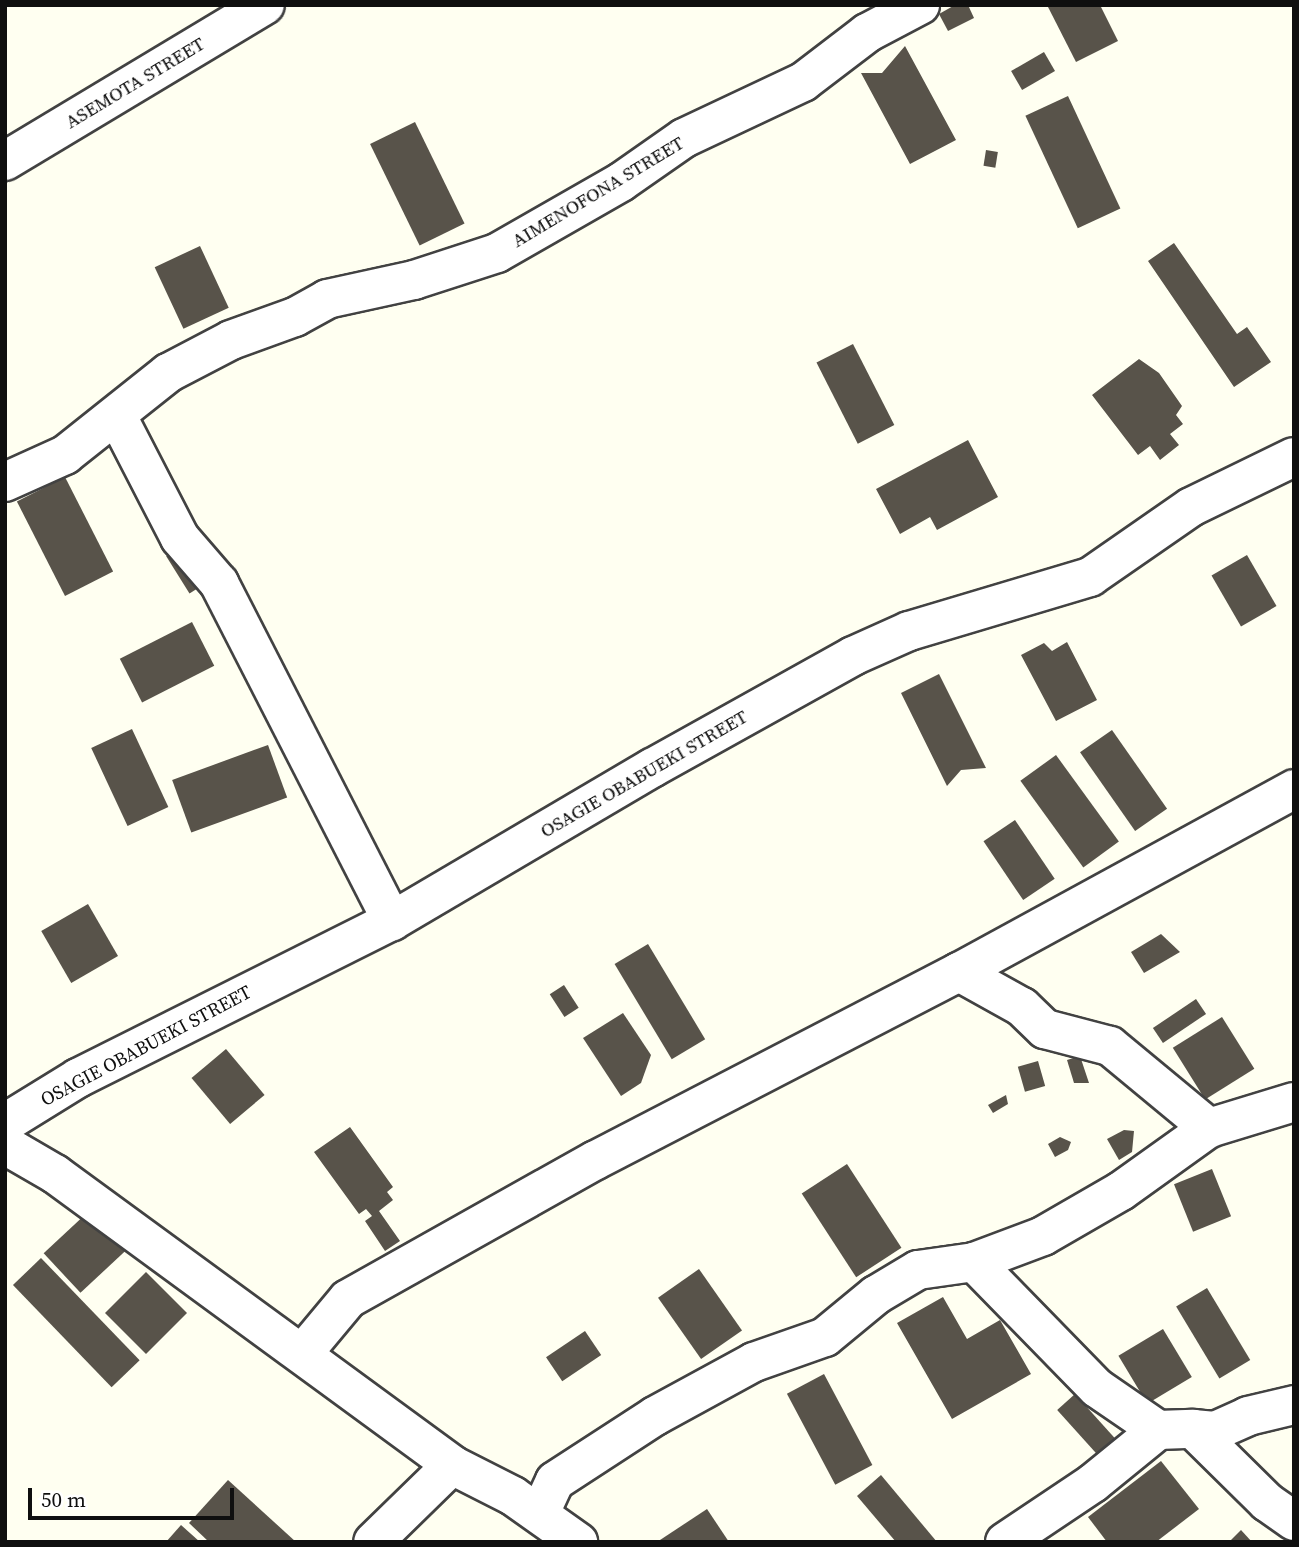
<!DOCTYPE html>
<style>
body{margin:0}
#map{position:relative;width:1299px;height:1547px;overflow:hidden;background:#fffff1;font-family:"Source Serif 4",serif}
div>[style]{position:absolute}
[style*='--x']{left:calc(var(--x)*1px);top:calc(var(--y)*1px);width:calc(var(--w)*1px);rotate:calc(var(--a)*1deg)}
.building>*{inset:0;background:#58534a;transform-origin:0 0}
.roads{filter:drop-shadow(2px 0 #424242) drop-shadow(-2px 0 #424242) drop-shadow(0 2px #424242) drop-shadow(0 -2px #424242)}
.minor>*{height:38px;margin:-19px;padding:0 19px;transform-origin:19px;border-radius:19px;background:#fff}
span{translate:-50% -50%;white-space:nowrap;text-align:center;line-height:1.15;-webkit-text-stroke:7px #fff;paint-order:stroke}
.street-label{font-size:19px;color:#0f0f0f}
.frame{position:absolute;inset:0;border:7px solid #0f0f0f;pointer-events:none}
.scale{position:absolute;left:28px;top:1488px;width:206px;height:32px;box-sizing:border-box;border:4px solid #0f0f0f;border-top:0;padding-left:9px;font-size:21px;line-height:24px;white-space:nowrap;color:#0f0f0f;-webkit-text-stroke:5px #fff;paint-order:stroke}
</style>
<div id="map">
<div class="building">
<i style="clip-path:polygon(955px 5px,968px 5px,974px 18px,948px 31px,939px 14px)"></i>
<i style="clip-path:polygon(1047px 5px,1100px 5px,1118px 41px,1076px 62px)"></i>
<i style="clip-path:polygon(905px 46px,956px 140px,910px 164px,861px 73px,882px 73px)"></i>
<i style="left:1044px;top:52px;width:22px;height:38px;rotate:60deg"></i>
<i style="left:1068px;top:96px;width:124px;height:47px;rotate:65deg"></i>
<i style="left:415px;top:122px;width:113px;height:50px;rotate:64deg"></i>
<i style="left:986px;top:150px;width:12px;height:16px;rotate:9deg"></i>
<i style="clip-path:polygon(1174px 243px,1237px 334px,1247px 327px,1271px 362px,1234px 387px,1148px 261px)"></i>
<i style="left:200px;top:246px;width:68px;height:50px;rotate:65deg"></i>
<i style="left:853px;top:344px;width:91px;height:41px;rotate:63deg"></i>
<i style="clip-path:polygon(1139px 359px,1159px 373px,1182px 406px,1176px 415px,1183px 424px,1170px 434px,1179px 445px,1160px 460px,1150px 446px,1138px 455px,1092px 395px)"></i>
<i style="clip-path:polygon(968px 440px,998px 497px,937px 530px,930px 517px,900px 534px,876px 489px)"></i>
<i style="left:65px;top:477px;width:106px;height:54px;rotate:63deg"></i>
<i style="left:184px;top:545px;width:44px;height:21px;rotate:58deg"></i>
<i style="left:1247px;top:555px;width:59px;height:41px;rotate:60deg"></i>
<i style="left:192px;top:622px;width:49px;height:81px;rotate:63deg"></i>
<i style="clip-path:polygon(1067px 642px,1097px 700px,1056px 721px,1021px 655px,1044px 643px,1052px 651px)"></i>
<i style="clip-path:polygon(939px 674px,986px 768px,961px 770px,947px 786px,901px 693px)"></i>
<i style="left:132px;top:729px;width:86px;height:45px;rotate:65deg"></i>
<i style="left:1112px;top:730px;width:96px;height:39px;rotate:55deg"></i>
<i style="left:268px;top:745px;width:56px;height:102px;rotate:70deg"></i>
<i style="left:1056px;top:755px;width:107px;height:44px;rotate:54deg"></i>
<i style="left:1015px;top:820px;width:71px;height:38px;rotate:56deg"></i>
<i style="left:88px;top:904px;width:60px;height:54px;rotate:60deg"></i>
<i style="clip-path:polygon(1161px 934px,1180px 952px,1144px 973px,1131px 952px)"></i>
<i style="left:648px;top:944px;width:111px;height:39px;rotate:59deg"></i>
<i style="left:564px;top:985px;width:27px;height:17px;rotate:57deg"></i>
<i style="left:1196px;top:999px;width:18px;height:52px;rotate:56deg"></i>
<i style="clip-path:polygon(623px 1013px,651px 1055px,641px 1083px,621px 1096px,583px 1038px)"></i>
<i style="left:1222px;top:1017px;width:61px;height:58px;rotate:58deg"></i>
<i style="left:226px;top:1049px;width:60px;height:45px;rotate:50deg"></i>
<i style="clip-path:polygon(1080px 1056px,1089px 1083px,1074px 1083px,1067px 1060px)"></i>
<i style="left:1038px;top:1061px;width:26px;height:21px;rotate:74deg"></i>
<i style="clip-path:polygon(1006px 1095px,1008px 1104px,993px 1113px,988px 1105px)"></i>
<i style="clip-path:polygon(350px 1127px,393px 1187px,387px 1192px,393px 1200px,379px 1211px,400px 1241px,385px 1251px,365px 1221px,372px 1216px,366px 1209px,359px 1214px,314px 1152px)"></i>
<i style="clip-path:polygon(1124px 1130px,1134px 1131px,1132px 1152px,1119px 1160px,1107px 1139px)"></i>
<i style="clip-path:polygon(1060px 1137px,1071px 1142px,1068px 1150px,1055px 1157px,1048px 1144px)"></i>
<i style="left:847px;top:1164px;width:100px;height:54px;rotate:57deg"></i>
<i style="left:1212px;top:1169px;width:51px;height:41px;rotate:68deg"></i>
<i style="left:89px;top:1211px;width:54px;height:62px;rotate:47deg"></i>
<i style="left:41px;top:1258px;width:142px;height:39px;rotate:46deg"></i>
<i style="left:699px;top:1269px;width:75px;height:50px;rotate:55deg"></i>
<i style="left:146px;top:1272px;width:58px;height:58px;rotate:45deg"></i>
<i style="left:1207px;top:1288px;width:84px;height:36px;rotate:59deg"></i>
<i style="clip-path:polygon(943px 1297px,967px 1339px,1000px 1320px,1031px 1374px,952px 1419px,897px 1323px)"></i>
<i style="left:1163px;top:1329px;width:56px;height:52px;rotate:59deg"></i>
<i style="left:585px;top:1331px;width:29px;height:47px;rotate:56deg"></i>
<i style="left:824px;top:1374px;width:103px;height:42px;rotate:62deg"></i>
<i style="left:1075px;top:1394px;width:66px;height:24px;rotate:48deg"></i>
<i style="clip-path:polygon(1161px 1461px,1199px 1509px,1156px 1542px,1107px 1542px,1088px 1517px)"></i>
<i style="clip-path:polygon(881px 1475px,937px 1542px,896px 1542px,857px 1496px)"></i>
<i style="clip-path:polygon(228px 1480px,296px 1542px,209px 1542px,189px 1523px)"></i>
<i style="clip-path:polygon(707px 1509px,729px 1542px,657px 1542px)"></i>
<i style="clip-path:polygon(181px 1525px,200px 1542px,166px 1542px)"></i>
<i style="clip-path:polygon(1241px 1530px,1252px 1542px,1229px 1542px)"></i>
</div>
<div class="roads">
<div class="minor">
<i style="--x:5;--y:161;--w:303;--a:-31"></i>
<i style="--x:117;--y:416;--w:137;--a:62.7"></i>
<i style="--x:180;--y:538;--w:60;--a:49.1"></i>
<i style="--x:219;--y:583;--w:380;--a:62.9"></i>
<i style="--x:5;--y:482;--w:66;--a:-24.2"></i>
<i style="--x:65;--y:455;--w:132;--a:-38.5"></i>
<i style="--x:168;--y:373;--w:71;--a:-27.6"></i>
<i style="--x:231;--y:340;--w:68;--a:-19.8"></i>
<i style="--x:295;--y:317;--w:37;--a:-29"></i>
<i style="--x:327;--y:299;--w:89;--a:-12.3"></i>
<i style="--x:414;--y:280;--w:87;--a:-18"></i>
<i style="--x:497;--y:253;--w:143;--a:-29.8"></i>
<i style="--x:621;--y:182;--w:77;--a:-34.9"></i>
<i style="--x:684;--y:138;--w:132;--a:-25.2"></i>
<i style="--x:803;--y:82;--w:81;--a:-37.4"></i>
<i style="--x:867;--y:33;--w:60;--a:-27.8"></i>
<i style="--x:959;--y:972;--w:72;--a:29.1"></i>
<i style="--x:1022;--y:1007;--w:32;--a:44"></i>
<i style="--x:1045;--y:1029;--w:67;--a:14.7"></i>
<i style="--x:1110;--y:1046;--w:129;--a:39.6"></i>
<i style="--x:5;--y:1123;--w:86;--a:-31.7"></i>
<i style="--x:78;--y:1078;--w:351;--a:-26.6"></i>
<i style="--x:392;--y:921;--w:302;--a:-30.5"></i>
<i style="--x:652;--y:768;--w:230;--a:-29.1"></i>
<i style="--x:853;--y:656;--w:61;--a:-24.1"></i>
<i style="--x:909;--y:631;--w:189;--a:-16.6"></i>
<i style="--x:1090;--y:577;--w:123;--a:-34.7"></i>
<i style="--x:1191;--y:507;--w:114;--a:-25.9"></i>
<i style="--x:5;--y:1145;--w:58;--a:30.1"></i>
<i style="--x:55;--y:1174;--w:492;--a:36.2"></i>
<i style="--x:452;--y:1465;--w:110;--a:135.7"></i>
<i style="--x:974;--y:1262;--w:176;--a:45.7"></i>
<i style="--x:1097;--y:1388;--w:74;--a:34.5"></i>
<i style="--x:1158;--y:1430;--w:35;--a:-2"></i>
<i style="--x:1193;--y:1429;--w:104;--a:44.6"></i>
<i style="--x:1267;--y:1502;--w:33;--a:35"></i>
<i style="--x:303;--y:1353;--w:70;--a:-50.2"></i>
<i style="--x:348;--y:1299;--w:284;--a:-29.3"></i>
<i style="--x:596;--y:1160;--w:409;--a:-27.4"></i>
<i style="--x:959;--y:972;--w:382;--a:-28.6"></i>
<i style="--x:1193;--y:1429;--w:22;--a:5"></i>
<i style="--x:1215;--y:1431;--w:36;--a:-24"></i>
<i style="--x:1248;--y:1416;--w:47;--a:-13.4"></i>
<i style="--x:452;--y:1465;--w:68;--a:26.9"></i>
<i style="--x:513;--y:1496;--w:80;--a:35.3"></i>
<i style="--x:540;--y:1513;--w:35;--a:-65"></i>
<i style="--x:555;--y:1481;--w:119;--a:-33"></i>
<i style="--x:655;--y:1416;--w:113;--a:-28.6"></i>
<i style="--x:754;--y:1362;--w:75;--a:-19.4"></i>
<i style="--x:825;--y:1337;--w:66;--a:-39.5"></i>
<i style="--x:876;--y:1295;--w:49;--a:-30.8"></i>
<i style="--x:918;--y:1270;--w:57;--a:-8.1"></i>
<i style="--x:974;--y:1262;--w:74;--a:-20.6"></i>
<i style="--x:1043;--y:1236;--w:90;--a:-30"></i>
<i style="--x:1121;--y:1191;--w:108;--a:-35.6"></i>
<i style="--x:1209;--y:1128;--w:89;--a:-17"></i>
<i style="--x:1005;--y:1542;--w:106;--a:-33.8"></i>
<i style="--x:1093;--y:1483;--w:84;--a:-39.2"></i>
</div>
</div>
<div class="street-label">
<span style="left:135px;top:83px;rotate:-31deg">ASEMOTA STREET</span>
<span style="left:598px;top:192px;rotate:-31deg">AIMENOFONA STREET</span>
<span style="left:644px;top:774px;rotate:-30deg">OSAGIE OBABUEKI STREET</span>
<span style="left:146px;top:1046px;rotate:-28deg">OSAGIE OBABUEKI STREET</span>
</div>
<div class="frame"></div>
<div class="scale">50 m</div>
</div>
